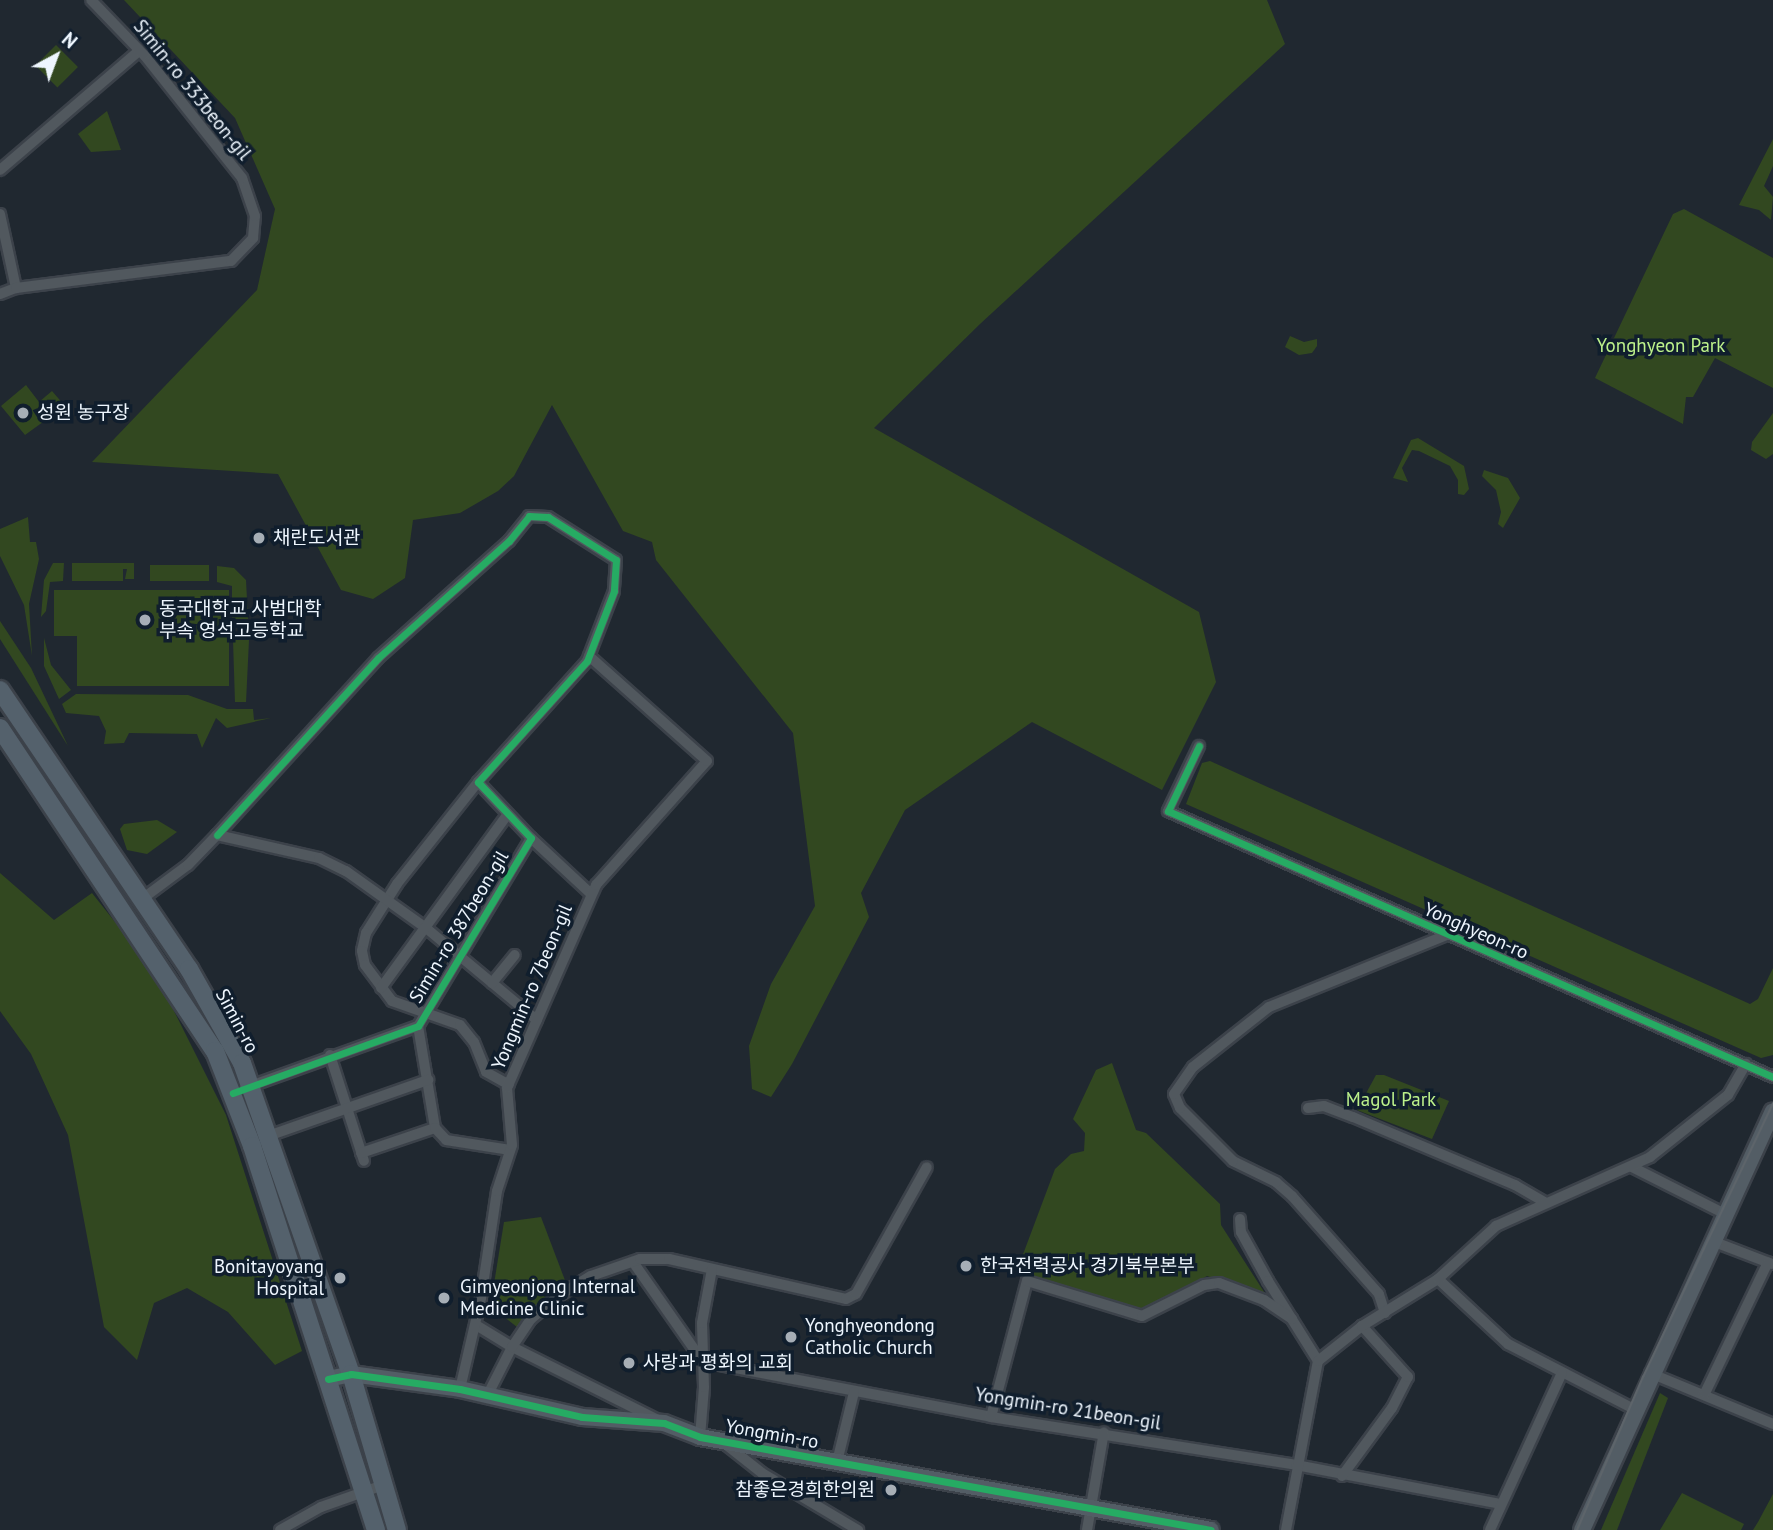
<!DOCTYPE html>
<meta charset="utf-8">
<style>
body{margin:0}
#map{position:relative;width:1773px;height:1530px;overflow:hidden;background:#202830;font-family:"PT Sans","Noto Sans KR",sans-serif}
div>[style]{position:absolute}
[style*='--x']{left:calc(var(--x)*1px);top:calc(var(--y)*1px);width:calc(var(--w)*1px);rotate:calc(var(--a)*1deg)}
.green>*{inset:0;background:#324820;transform-origin:0 0}
.roads{filter:drop-shadow(2px 0 #3c424a) drop-shadow(-2px 0 #3c424a) drop-shadow(0 2px #3c424a) drop-shadow(0 -2px #3c424a)}
.street>*{height:10px;margin:-5px;padding:0 5px;transform-origin:5px;border-radius:5px;background:#51585e}
.secondary>*{height:16px;margin:-8px;padding:0 8px;transform-origin:8px;border-radius:8px;background:#535d65}
.primary>*{height:18px;margin:-9px;padding:0 9px;transform-origin:9px;border-radius:9px;background:#54616c}
.tram>*{height:2px;margin:-1px;padding:0 1px;transform-origin:1px;border-radius:1px;background:#5d646a}
.cycleway>*{height:7px;margin:-3.5px;padding:0 3.5px;transform-origin:3.5px;border-radius:3.5px;background:#26ab63}
.dots>*{width:19px;height:19px;translate:-50% -50%;box-sizing:border-box;border:4px solid #101e2d;border-radius:50%}
span{translate:-50% -50%;white-space:nowrap;text-align:center;line-height:1.15;-webkit-text-stroke:7px #101e2d;paint-order:stroke}
.street-label{font-size:19px;color:#eef6fe}
.park-label{font-size:19px;color:#bdf28b}
.poi-label{font-size:19px;color:#eef6fe}
.left{translate:0 -50%;text-align:left}
.right{translate:-100% -50%;text-align:right}
.north{position:absolute;left:21px;top:21px;width:70px;height:70px;-webkit-text-stroke:5px #101e2d;paint-order:stroke;rotate:41deg;font-size:19px;font-weight:700;line-height:28px;text-align:center;color:#eef6fe}
.north::after{content:'';display:block;margin:auto;width:24px;height:32px;background:#eef6fe;clip-path:polygon(50% 0,100% 100%,50% 72%,0 100%)}
</style>
<div id="map">
<div class="green">
<i style="clip-path:polygon(124px 0,1267px 0,1285px 44px,980px 324px,874px 428px,1199px 612px,1216px 682px,1162px 790px,1032px 722px,905px 810px,861px 893px,869px 917px,792px 1064px,771px 1097px,752px 1089px,749px 1046px,771px 984px,815px 906px,793px 733px,656px 560px,652px 542px,623px 531px,552px 405px,514px 476px,498px 491px,460px 513px,413px 520px,405px 578px,373px 599px,341px 590px,278px 474px,92px 462px,257px 290px,275px 209px,235px 118px)"></i>
<i style="left:56px;top:45px;width:31px;height:29px;rotate:45deg"></i>
<i style="clip-path:polygon(107px 111px,121px 150px,91px 152px,78px 134px)"></i>
<i style="clip-path:polygon(1773px 139px,1773px 166px,1764px 186px,1773px 197px,1771px 220px,1759px 210px,1739px 205px)"></i>
<i style="clip-path:polygon(1684px 209px,1773px 258px,1773px 388px,1715px 358px,1693px 397px,1686px 397px,1683px 424px,1595px 378px,1673px 214px)"></i>
<i style="clip-path:polygon(1290px 336px,1304px 342px,1317px 339px,1317px 346px,1312px 353px,1299px 355px,1285px 347px)"></i>
<i style="clip-path:polygon(26px 385px,39px 402px,52px 391px,65px 406px,25px 435px,1px 406px)"></i>
<i style="clip-path:polygon(1773px 413px,1773px 454px,1766px 459px,1751px 450px,1752px 442px)"></i>
<i style="clip-path:polygon(1418px 438px,1464px 466px,1469px 489px,1464px 495px,1458px 494px,1458px 480px,1450px 466px,1419px 451px,1412px 450px,1402px 468px,1408px 482px,1393px 478px,1411px 440px)"></i>
<i style="clip-path:polygon(1484px 470px,1508px 478px,1520px 498px,1503px 528px,1498px 524px,1501px 512px,1496px 490px,1482px 476px)"></i>
<i style="clip-path:polygon(28px 517px,30px 542px,36px 542px,39px 559px,29px 604px,32px 656px,24px 605px,0 556px,0 529px)"></i>
<i style="clip-path:polygon(53px 563px,64px 563px,63px 581px,50px 582px,46px 611px,41px 617px,44px 580px)"></i>
<i style="clip-path:polygon(72px 563px,134px 563px,134px 579px,125px 579px,127px 569px,123px 569px,123px 581px,72px 581px)"></i>
<i style="left:150px;top:565px;width:59px;height:16px"></i>
<i style="clip-path:polygon(217px 566px,234px 568px,246px 580px,248px 619px,232px 619px,232px 586px,217px 582px)"></i>
<i style="clip-path:polygon(54px 590px,229px 590px,229px 686px,77px 686px,77px 636px,54px 636px)"></i>
<i style="clip-path:polygon(0 621px,31px 668px,68px 746px,0 639px)"></i>
<i style="clip-path:polygon(44px 638px,51px 665px,71px 690px,59px 699px,44px 666px)"></i>
<i style="clip-path:polygon(233px 640px,249px 640px,246px 702px,235px 702px)"></i>
<i style="clip-path:polygon(76px 694px,188px 695px,227px 709px,253px 709px,254px 720px,271px 718px,227px 728px,216px 718px,202px 748px,197px 734px,129px 733px,124px 743px,104px 744px,106px 731px,99px 716px,66px 713px,62px 704px)"></i>
<i style="clip-path:polygon(1210px 761px,1750px 1004px,1758px 999px,1773px 968px,1773px 1055px,1761px 1058px,1186px 804px,1202px 763px)"></i>
<i style="clip-path:polygon(157px 820px,177px 832px,147px 854px,127px 850px,120px 829px,124px 824px)"></i>
<i style="clip-path:polygon(0 873px,54px 920px,92px 893px,154px 971px,226px 1115px,302px 1351px,275px 1365px,228px 1312px,187px 1288px,154px 1303px,137px 1360px,104px 1327px,68px 1135px,31px 1054px,0 1011px)"></i>
<i style="clip-path:polygon(1112px 1063px,1136px 1130px,1146px 1133px,1220px 1204px,1221px 1225px,1268px 1298px,1207px 1276px,1140px 1315px,1041px 1280px,1019px 1265px,1055px 1169px,1071px 1154px,1084px 1151px,1085px 1133px,1073px 1119px,1096px 1070px)"></i>
<i style="clip-path:polygon(1376px 1075px,1384px 1075px,1449px 1101px,1432px 1139px,1357px 1110px)"></i>
<i style="clip-path:polygon(541px 1217px,566px 1283px,517px 1327px,494px 1309px,494px 1284px,504px 1222px)"></i>
<i style="clip-path:polygon(1660px 1393px,1668px 1398px,1617px 1530px,1601px 1530px)"></i>
<i style="clip-path:polygon(1682px 1493px,1744px 1524px,1741px 1530px,1660px 1530px)"></i>
<i style="clip-path:polygon(1773px 1494px,1773px 1530px,1753px 1530px,1758px 1522px)"></i>
</div>
<div class="roads">
<div class="street">
<i style="--x:0;--y:170;--w:183;--a:-40.6"></i>
<i style="--x:0;--y:214;--w:76;--a:77.8"></i>
<i style="--x:0;--y:294;--w:17;--a:-21"></i>
<i style="--x:16;--y:288;--w:217;--a:-7.2"></i>
<i style="--x:231;--y:261;--w:32;--a:-46"></i>
<i style="--x:253;--y:238;--w:22;--a:-85"></i>
<i style="--x:255;--y:216;--w:40;--a:-108.9"></i>
<i style="--x:242;--y:178;--w:157;--a:-128.5"></i>
<i style="--x:144;--y:55;--w:76;--a:-133.9"></i>
<i style="--x:1199;--y:746;--w:72;--a:115.5"></i>
<i style="--x:1168;--y:811;--w:661;--a:23.73"></i>
<i style="--x:478;--y:782;--w:130;--a:128.5"></i>
<i style="--x:397;--y:884;--w:58;--a:122.3"></i>
<i style="--x:366;--y:933;--w:18;--a:103"></i>
<i style="--x:362;--y:951;--w:14;--a:78"></i>
<i style="--x:365;--y:965;--w:45;--a:53.1"></i>
<i style="--x:392;--y:1001;--w:72;--a:19.4"></i>
<i style="--x:460;--y:1025;--w:22;--a:51"></i>
<i style="--x:474;--y:1042;--w:32;--a:68"></i>
<i style="--x:486;--y:1072;--w:26;--a:29"></i>
<i style="--x:217;--y:835;--w:239;--a:-47.7"></i>
<i style="--x:378;--y:658;--w:176;--a:-41.8"></i>
<i style="--x:509;--y:541;--w:32;--a:-51"></i>
<i style="--x:529;--y:516;--w:19;--a:3"></i>
<i style="--x:548;--y:517;--w:80;--a:32.3"></i>
<i style="--x:616;--y:560;--w:31;--a:94"></i>
<i style="--x:614;--y:591;--w:75;--a:111.1"></i>
<i style="--x:587;--y:661;--w:163;--a:132"></i>
<i style="--x:478;--y:782;--w:77;--a:46.6"></i>
<i style="--x:531;--y:838;--w:219;--a:121"></i>
<i style="--x:418;--y:1026;--w:184;--a:160.3"></i>
<i style="--x:531;--y:838;--w:82;--a:43"></i>
<i style="--x:142;--y:899;--w:57;--a:-36.5"></i>
<i style="--x:188;--y:865;--w:42;--a:-46"></i>
<i style="--x:217;--y:835;--w:105;--a:12.7"></i>
<i style="--x:319;--y:858;--w:30;--a:26"></i>
<i style="--x:346;--y:871;--w:98;--a:35.5"></i>
<i style="--x:426;--y:928;--w:144;--a:39.7"></i>
<i style="--x:492;--y:983;--w:36;--a:-51"></i>
<i style="--x:381;--y:988;--w:215;--a:-53.9"></i>
<i style="--x:418;--y:1026;--w:103;--a:80.5"></i>
<i style="--x:330;--y:1055;--w:111;--a:72.2"></i>
<i style="--x:1308;--y:1108;--w:16;--a:-7"></i>
<i style="--x:1324;--y:1106;--w:31;--a:21"></i>
<i style="--x:1353;--y:1117;--w:176;--a:22.8"></i>
<i style="--x:1515;--y:1185;--w:34;--a:30"></i>
<i style="--x:268;--y:1136;--w:170;--a:-19.3"></i>
<i style="--x:361;--y:1153;--w:78;--a:-18.7"></i>
<i style="--x:435;--y:1128;--w:16;--a:47"></i>
<i style="--x:446;--y:1140;--w:65;--a:8.9"></i>
<i style="--x:1632;--y:1167;--w:104;--a:26.8"></i>
<i style="--x:1240;--y:1219;--w:13;--a:86"></i>
<i style="--x:1241;--y:1232;--w:56;--a:61.1"></i>
<i style="--x:1268;--y:1281;--w:94;--a:58"></i>
<i style="--x:1712;--y:1241;--w:64;--a:21"></i>
<i style="--x:633;--y:1262;--w:120;--a:54.9"></i>
<i style="--x:1438;--y:1279;--w:96;--a:42.9"></i>
<i style="--x:1508;--y:1344;--w:142;--a:27.3"></i>
<i style="--x:1385;--y:1313;--w:20;--a:-108"></i>
<i style="--x:1379;--y:1294;--w:131;--a:-131.6"></i>
<i style="--x:1292;--y:1196;--w:21;--a:-139"></i>
<i style="--x:1276;--y:1182;--w:48;--a:-154"></i>
<i style="--x:1233;--y:1161;--w:75;--a:-135"></i>
<i style="--x:1180;--y:1108;--w:15;--a:-113"></i>
<i style="--x:1174;--y:1094;--w:33;--a:-55"></i>
<i style="--x:1193;--y:1067;--w:97;--a:-38.3"></i>
<i style="--x:1269;--y:1007;--w:191;--a:-22.1"></i>
<i style="--x:476;--y:1325;--w:42;--a:31.4"></i>
<i style="--x:512;--y:1347;--w:55;--a:117"></i>
<i style="--x:704;--y:1362;--w:292;--a:10.8"></i>
<i style="--x:991;--y:1417;--w:309;--a:8.9"></i>
<i style="--x:1296;--y:1465;--w:209;--a:10.8"></i>
<i style="--x:1650;--y:1373;--w:133;--a:22.5"></i>
<i style="--x:460;--y:1389;--w:93;--a:-77"></i>
<i style="--x:481;--y:1298;--w:108;--a:-81.5"></i>
<i style="--x:497;--y:1191;--w:48;--a:-71.9"></i>
<i style="--x:512;--y:1145;--w:57;--a:-95"></i>
<i style="--x:507;--y:1088;--w:222;--a:-66.3"></i>
<i style="--x:596;--y:885;--w:166;--a:-48.2"></i>
<i style="--x:707;--y:761;--w:158;--a:-138.3"></i>
<i style="--x:1705;--y:1393;--w:145;--a:-64.3"></i>
<i style="--x:991;--y:1417;--w:141;--a:-75.2"></i>
<i style="--x:1027;--y:1281;--w:120;--a:16.9"></i>
<i style="--x:1142;--y:1316;--w:69;--a:-26.6"></i>
<i style="--x:1204;--y:1285;--w:15;--a:-8"></i>
<i style="--x:1219;--y:1283;--w:48;--a:20.7"></i>
<i style="--x:1264;--y:1300;--w:34;--a:34"></i>
<i style="--x:658;--y:1420;--w:163;--a:-153.4"></i>
<i style="--x:512;--y:1347;--w:34;--a:-56"></i>
<i style="--x:531;--y:1319;--w:38;--a:-40"></i>
<i style="--x:560;--y:1295;--w:36;--a:-32"></i>
<i style="--x:591;--y:1276;--w:52;--a:-19.1"></i>
<i style="--x:640;--y:1259;--w:29;--a:0"></i>
<i style="--x:669;--y:1259;--w:181;--a:12.7"></i>
<i style="--x:846;--y:1299;--w:11;--a:-27"></i>
<i style="--x:856;--y:1294;--w:145;--a:-60.8"></i>
<i style="--x:700;--y:1437;--w:50;--a:-85.4"></i>
<i style="--x:704;--y:1387;--w:64;--a:-91.8"></i>
<i style="--x:702;--y:1323;--w:55;--a:-79.5"></i>
<i style="--x:724;--y:1443;--w:48;--a:38.3"></i>
<i style="--x:762;--y:1473;--w:112;--a:30.7"></i>
<i style="--x:837;--y:1462;--w:72;--a:-76.3"></i>
<i style="--x:1342;--y:1476;--w:84;--a:-53.7"></i>
<i style="--x:1392;--y:1408;--w:35;--a:-63"></i>
<i style="--x:1408;--y:1377;--w:69;--a:-132"></i>
<i style="--x:280;--y:1530;--w:47;--a:-29.3"></i>
<i style="--x:321;--y:1507;--w:69;--a:-19.5"></i>
<i style="--x:1087;--y:1530;--w:99;--a:-80.2"></i>
<i style="--x:1286;--y:1530;--w:172;--a:-79.3"></i>
<i style="--x:1318;--y:1361;--w:56;--a:-38.5"></i>
<i style="--x:1362;--y:1326;--w:89;--a:-31.7"></i>
<i style="--x:1438;--y:1279;--w:79;--a:-42.4"></i>
<i style="--x:1496;--y:1226;--w:169;--a:-24.1"></i>
<i style="--x:1650;--y:1157;--w:100;--a:-38.5"></i>
<i style="--x:1728;--y:1095;--w:36;--a:-60"></i>
<i style="--x:1490;--y:1530;--w:173;--a:-65.4"></i>
</div>
<div class="secondary">
<i style="--x:328;--y:1379;--w:24;--a:-12"></i>
<i style="--x:351;--y:1374;--w:110;--a:7.8"></i>
<i style="--x:460;--y:1389;--w:125;--a:12.9"></i>
<i style="--x:582;--y:1417;--w:82;--a:4.2"></i>
<i style="--x:664;--y:1423;--w:39;--a:21"></i>
<i style="--x:700;--y:1437;--w:519;--a:10.31"></i>
<i style="--x:1582;--y:1530;--w:460;--a:-65.5"></i>
</div>
<div class="primary">
<i style="--x:0;--y:690;--w:337;--a:55.9"></i>
<i style="--x:189;--y:969;--w:108;--a:60.6"></i>
<i style="--x:242;--y:1063;--w:330;--a:70.7"></i>
<i style="--x:351;--y:1374;--w:163;--a:73.6"></i>
<i style="--x:0;--y:728;--w:388;--a:56.4"></i>
<i style="--x:215;--y:1051;--w:102;--a:68.7"></i>
<i style="--x:252;--y:1146;--w:404;--a:72.1"></i>
</div>
</div>
<div class="tram">
<i style="--x:1577;--y:1530;--w:167;--a:-66.7"></i>
<i style="--x:1643;--y:1377;--w:303;--a:-64.6"></i>
</div>
<div class="cycleway">
<i style="--x:1199;--y:746;--w:72;--a:115.5"></i>
<i style="--x:1168;--y:811;--w:661;--a:23.73"></i>
<i style="--x:217;--y:835;--w:239;--a:-47.7"></i>
<i style="--x:378;--y:658;--w:176;--a:-41.8"></i>
<i style="--x:509;--y:541;--w:32;--a:-51"></i>
<i style="--x:529;--y:516;--w:19;--a:3"></i>
<i style="--x:548;--y:517;--w:80;--a:32.3"></i>
<i style="--x:616;--y:560;--w:31;--a:94"></i>
<i style="--x:614;--y:591;--w:75;--a:111.1"></i>
<i style="--x:587;--y:661;--w:163;--a:132"></i>
<i style="--x:478;--y:782;--w:77;--a:46.6"></i>
<i style="--x:531;--y:838;--w:219;--a:121"></i>
<i style="--x:418;--y:1026;--w:197;--a:160.1"></i>
<i style="--x:328;--y:1379;--w:24;--a:-12"></i>
<i style="--x:351;--y:1374;--w:110;--a:7.8"></i>
<i style="--x:460;--y:1389;--w:125;--a:12.9"></i>
<i style="--x:582;--y:1417;--w:82;--a:4.2"></i>
<i style="--x:664;--y:1423;--w:39;--a:21"></i>
<i style="--x:700;--y:1437;--w:519;--a:10.31"></i>
</div>
<div class="dots">
<i style="left:23px;top:413px;background:#a6aeb6"></i>
<i style="left:259px;top:538px;background:#a6aeb6"></i>
<i style="left:145px;top:620px;background:#a6aeb6"></i>
<i style="left:966px;top:1266px;background:#a6aeb6"></i>
<i style="left:340px;top:1278px;background:#a6aeb6"></i>
<i style="left:444px;top:1298px;background:#a6aeb6"></i>
<i style="left:791px;top:1337px;background:#a6aeb6"></i>
<i style="left:629px;top:1363px;background:#a6aeb6"></i>
<i style="left:891px;top:1490px;background:#a6aeb6"></i>
</div>
<div class="street-label">
<span style="left:192px;top:90px;rotate:51deg">Simin-ro 333beon-gil</span>
<span style="left:459px;top:927px;rotate:-59deg">Simin-ro 387beon-gil</span>
<span style="left:1476px;top:931px;rotate:24deg">Yonghyeon-ro</span>
<span style="left:532px;top:987px;rotate:-67deg">Yongmin-ro 7beon-gil</span>
<span style="left:237px;top:1021px;rotate:62deg">Simin-ro</span>
<span style="left:1068px;top:1409px;rotate:9deg">Yongmin-ro 21beon-gil</span>
<span style="left:772px;top:1434px;rotate:10deg">Yongmin-ro</span>
</div>
<div class="park-label">
<span style="left:1661px;top:346px">Yonghyeon Park</span>
<span style="left:1391px;top:1100px">Magol Park</span>
</div>
<div class="poi-label">
<span class="left" style="left:37px;top:413px">성원 농구장</span>
<span class="left" style="left:273px;top:538px">채란도서관</span>
<span class="left" style="left:159px;top:620px">동국대학교 사범대학<br>부속 영석고등학교</span>
<span class="left" style="left:980px;top:1266px">한국전력공사 경기북부본부</span>
<span class="right" style="left:324px;top:1278px">Bonitayoyang<br>Hospital</span>
<span class="left" style="left:460px;top:1298px">Gimyeonjong Internal<br>Medicine Clinic</span>
<span class="left" style="left:805px;top:1337px">Yonghyeondong<br>Catholic Church</span>
<span class="left" style="left:643px;top:1363px">사랑과 평화의 교회</span>
<span class="right" style="left:875px;top:1490px">참좋은경희한의원</span>
</div>
<div class="north">N</div>
</div>
